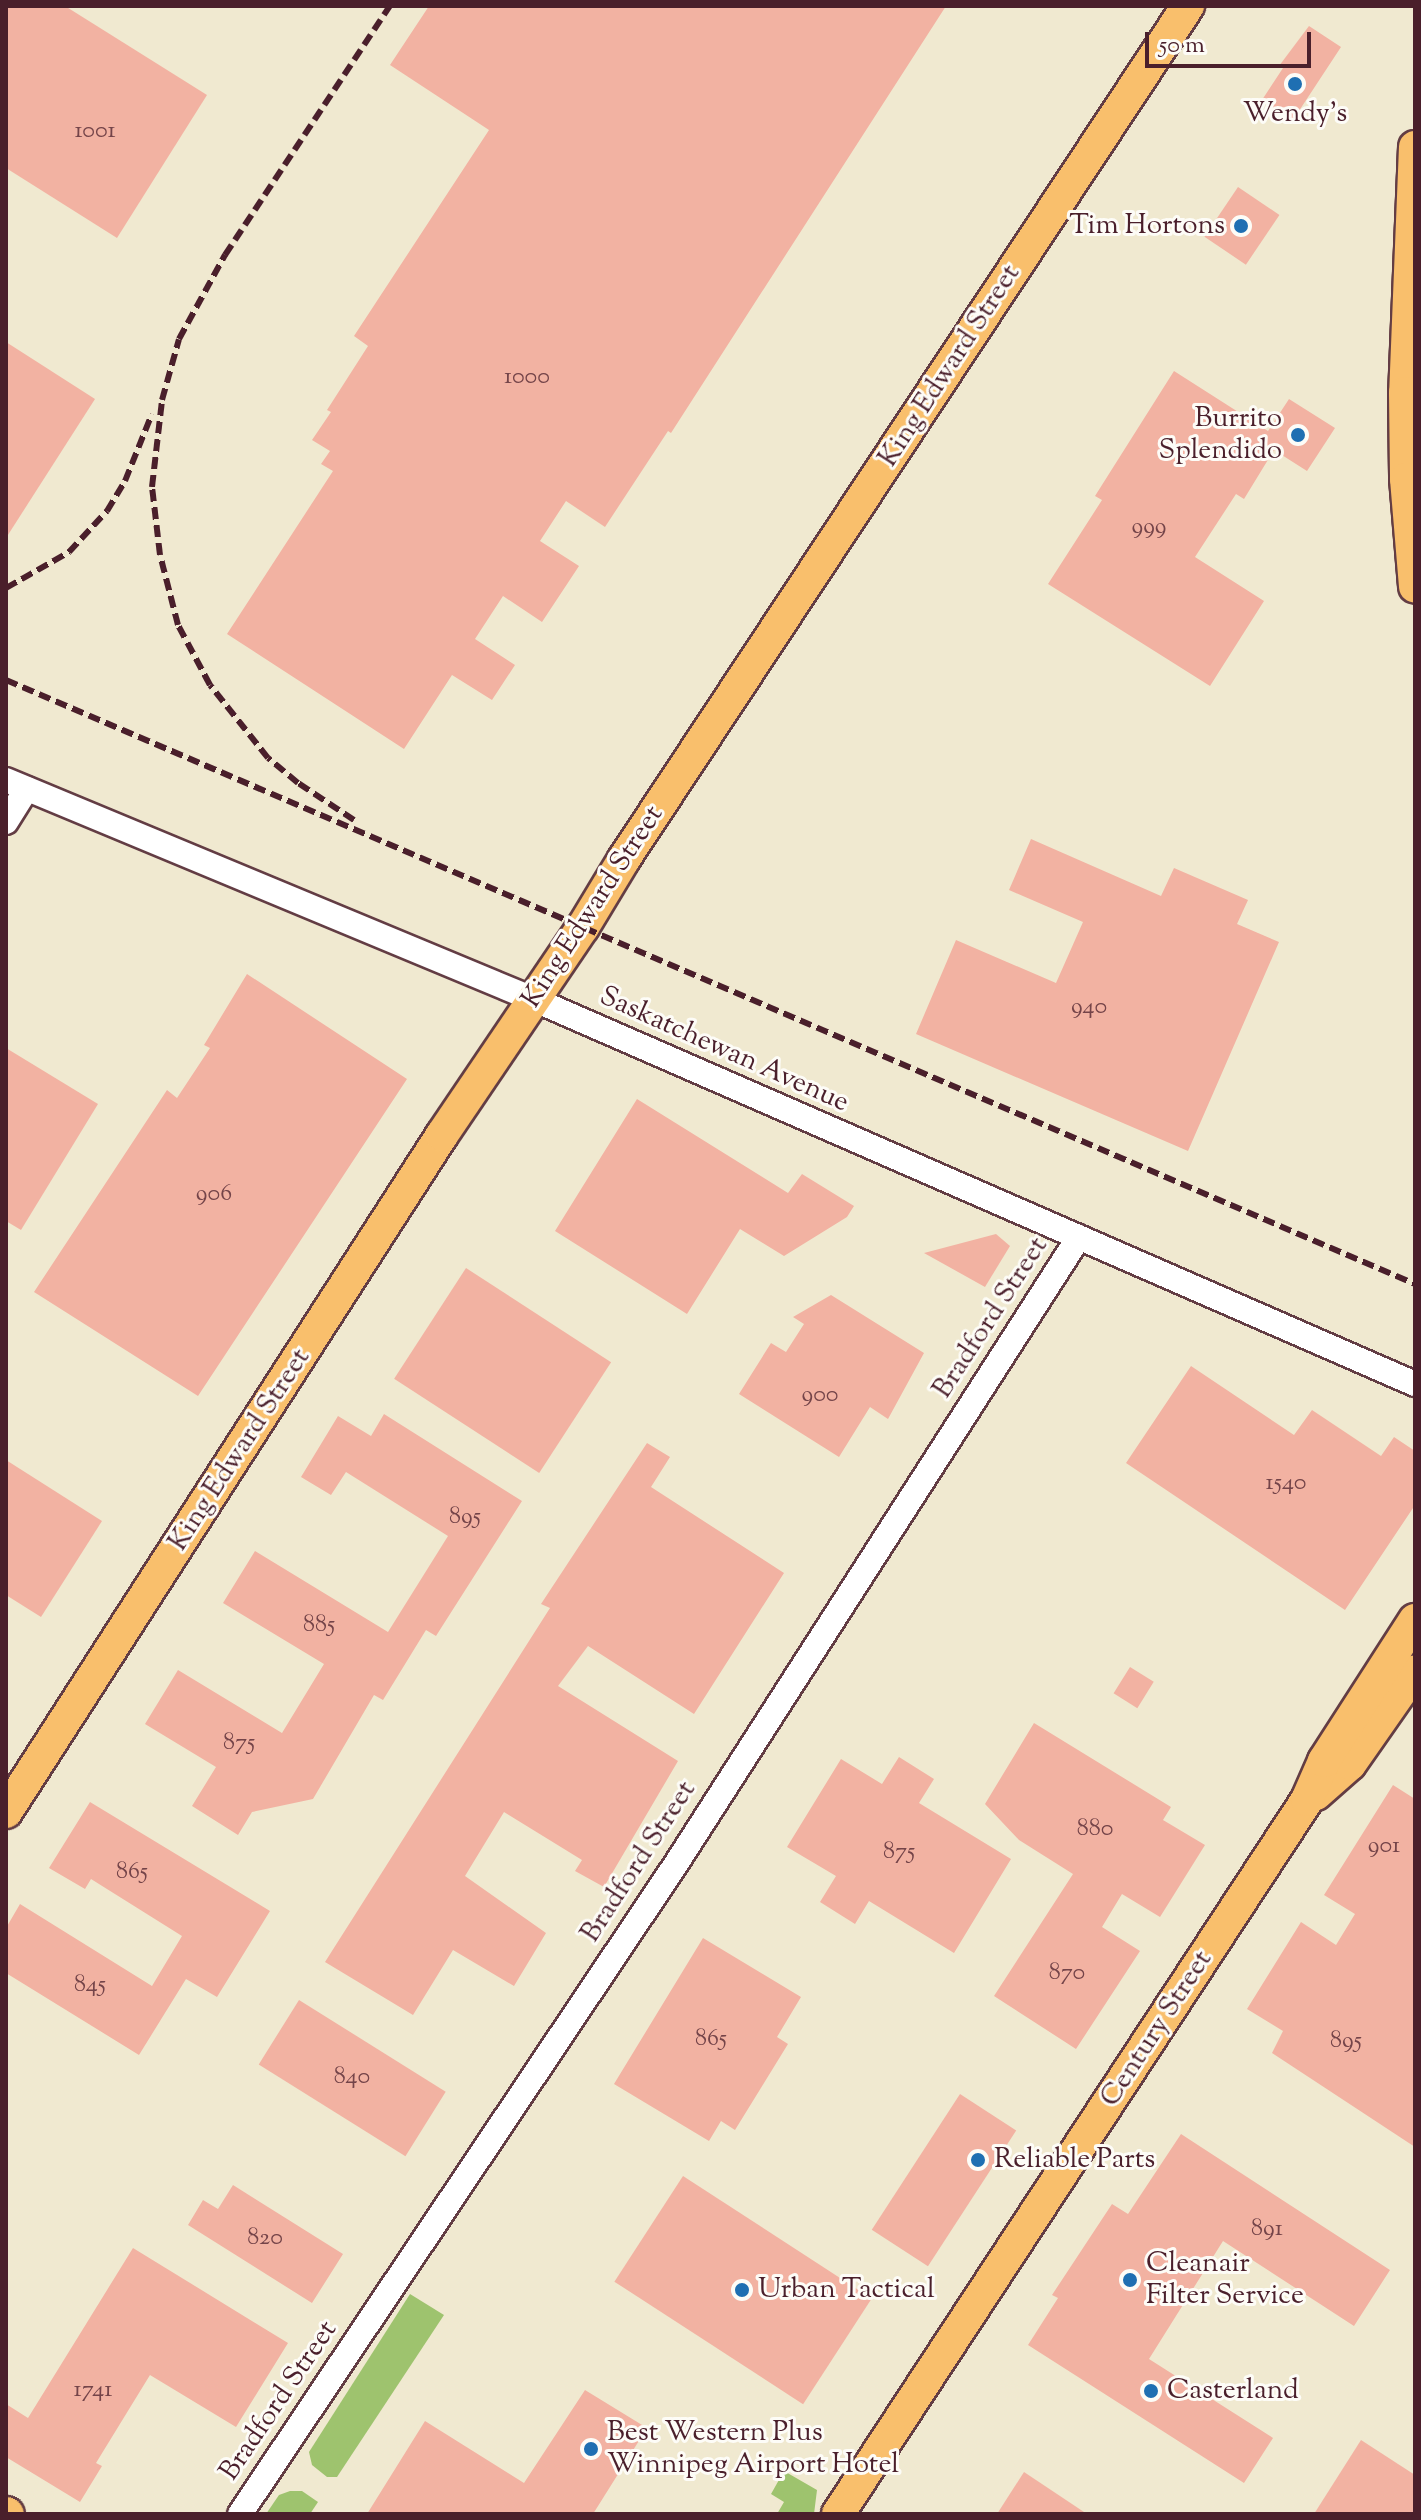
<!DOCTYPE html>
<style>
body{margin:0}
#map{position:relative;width:1421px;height:2520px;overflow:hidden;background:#f0e9d0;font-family:"Sorts Mill Goudy",serif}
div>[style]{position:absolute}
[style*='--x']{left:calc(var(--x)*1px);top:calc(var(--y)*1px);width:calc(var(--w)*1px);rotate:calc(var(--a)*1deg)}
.green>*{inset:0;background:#9ec36e}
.building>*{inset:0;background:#f2b2a2;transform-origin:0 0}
.roads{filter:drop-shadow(2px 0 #633d44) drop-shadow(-2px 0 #633d44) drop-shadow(0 2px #633d44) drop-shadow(0 -2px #633d44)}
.minor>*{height:24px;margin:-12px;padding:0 12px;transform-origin:12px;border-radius:12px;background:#fff}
.major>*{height:32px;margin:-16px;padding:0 16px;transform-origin:16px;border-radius:16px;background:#f9bf6c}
.rail>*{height:6px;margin-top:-3px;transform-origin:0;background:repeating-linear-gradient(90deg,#4a1f2b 0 12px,transparent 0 18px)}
.dots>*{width:22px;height:22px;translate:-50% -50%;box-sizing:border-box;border:4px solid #fdfcf7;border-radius:50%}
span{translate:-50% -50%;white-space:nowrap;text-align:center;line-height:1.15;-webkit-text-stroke:6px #fdfcf7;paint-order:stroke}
.number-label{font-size:24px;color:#744449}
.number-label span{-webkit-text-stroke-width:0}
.poi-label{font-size:28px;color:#4a1f2b}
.right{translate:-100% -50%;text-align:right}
.left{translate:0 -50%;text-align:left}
.street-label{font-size:28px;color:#4a1f2b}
.frame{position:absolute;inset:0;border:8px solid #4a1f2b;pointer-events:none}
.scale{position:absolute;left:1145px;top:32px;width:166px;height:36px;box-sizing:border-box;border:4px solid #4a1f2b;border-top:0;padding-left:10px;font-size:24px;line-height:28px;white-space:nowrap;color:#4a1f2b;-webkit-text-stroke:6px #fdfcf7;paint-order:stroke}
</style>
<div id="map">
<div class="green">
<i style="clip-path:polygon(410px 2294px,444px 2315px,337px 2477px,327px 2477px,312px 2465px,309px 2452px)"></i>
<i style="clip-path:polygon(784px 2471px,817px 2490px,814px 2514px,777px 2514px,784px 2502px,771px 2494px)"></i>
<i style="clip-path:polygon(290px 2491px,302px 2491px,318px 2502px,310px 2514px,266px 2514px,279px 2495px)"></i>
</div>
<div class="building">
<i style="clip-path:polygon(6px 6px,65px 6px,207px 95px,117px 238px,6px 168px)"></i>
<i style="clip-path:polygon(429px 6px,946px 6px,671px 433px,668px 431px,605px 527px,566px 501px,540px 541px,579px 566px,542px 622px,503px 596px,475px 639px,515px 665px,492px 700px,452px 675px,404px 749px,227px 634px,333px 471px,321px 464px,330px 451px,312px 440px,331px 412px,327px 410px,368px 346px,354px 336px,489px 130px,390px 65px)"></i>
<i style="clip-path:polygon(1309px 26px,1341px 47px,1293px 120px,1262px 100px,1283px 68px,1279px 66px)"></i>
<i style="left:1238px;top:187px;width:50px;height:60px;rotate:34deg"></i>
<i style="clip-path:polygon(6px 342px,95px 399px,6px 538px)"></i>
<i style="clip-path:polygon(1174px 371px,1268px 431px,1289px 399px,1335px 428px,1307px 471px,1274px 450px,1244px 499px,1236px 494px,1195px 557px,1264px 601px,1210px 686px,1048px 584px,1102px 500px,1095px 496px)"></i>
<i style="clip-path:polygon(1031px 839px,1161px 896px,1174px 868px,1248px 900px,1237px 924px,1279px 942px,1188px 1151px,916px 1034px,956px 940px,1056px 983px,1083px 922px,1009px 890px)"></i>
<i style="clip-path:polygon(247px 974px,407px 1079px,198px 1396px,34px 1292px,167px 1090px,177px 1098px,210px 1048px,204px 1045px)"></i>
<i style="clip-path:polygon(6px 1048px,98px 1104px,21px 1230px,6px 1221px)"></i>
<i style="clip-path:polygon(637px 1099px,788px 1193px,802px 1174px,854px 1206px,847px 1217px,784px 1256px,740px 1229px,687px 1314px,555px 1231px)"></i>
<i style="clip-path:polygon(996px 1234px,1010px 1246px,985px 1287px,924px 1253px)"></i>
<i style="left:466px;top:1268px;width:173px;height:132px;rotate:33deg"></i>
<i style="clip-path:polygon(831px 1295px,924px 1353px,888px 1419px,870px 1407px,839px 1457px,739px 1394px,771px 1343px,786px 1352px,804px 1324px,793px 1317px)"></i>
<i style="clip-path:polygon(1191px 1366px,1294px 1435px,1312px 1410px,1381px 1456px,1394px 1437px,1415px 1451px,1415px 1505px,1345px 1610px,1126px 1463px)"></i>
<i style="clip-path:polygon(384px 1414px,522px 1501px,436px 1636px,426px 1630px,383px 1700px,374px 1695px,313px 1799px,252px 1812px,238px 1835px,192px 1806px,216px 1767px,145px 1724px,178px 1670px,282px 1733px,324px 1664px,223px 1603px,255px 1551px,388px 1632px,448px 1536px,346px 1472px,331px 1495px,301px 1477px,338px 1416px,371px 1436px)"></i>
<i style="clip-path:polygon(647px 1443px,670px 1457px,651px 1487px,784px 1573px,694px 1714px,588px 1646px,558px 1686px,678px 1761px,604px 1887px,575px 1871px,582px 1860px,504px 1812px,465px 1876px,546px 1933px,514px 1986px,453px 1950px,413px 2015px,325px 1962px,550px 1608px,541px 1604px)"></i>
<i style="clip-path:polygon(6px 1460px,102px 1521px,41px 1617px,6px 1595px)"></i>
<i style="left:1130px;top:1667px;width:28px;height:31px;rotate:32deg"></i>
<i style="clip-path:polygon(1034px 1723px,1171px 1807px,1163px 1820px,1205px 1845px,1160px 1917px,1122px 1894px,1102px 1927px,1140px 1951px,1076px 2049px,994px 1996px,1073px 1874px,1019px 1840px,985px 1804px)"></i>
<i style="clip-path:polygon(899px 1757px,934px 1779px,919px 1803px,1011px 1859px,954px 1953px,869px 1901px,855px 1924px,820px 1902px,836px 1876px,787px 1847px,841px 1759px,882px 1784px)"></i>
<i style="clip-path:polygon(1393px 1785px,1415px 1799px,1415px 2147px,1272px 2053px,1283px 2031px,1247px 2009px,1301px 1922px,1336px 1945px,1355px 1914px,1324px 1895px)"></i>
<i style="clip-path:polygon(90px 1802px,270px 1911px,217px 1997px,186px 1979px,139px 2055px,6px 1973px,6px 1928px,20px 1904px,152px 1986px,182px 1936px,91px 1879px,85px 1889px,49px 1868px)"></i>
<i style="clip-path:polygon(703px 1938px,801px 1997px,777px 2037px,788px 2044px,735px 2130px,721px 2121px,709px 2141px,614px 2084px)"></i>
<i style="left:299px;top:2000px;width:173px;height:76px;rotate:32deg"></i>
<i style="left:960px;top:2094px;width:67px;height:162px;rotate:33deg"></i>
<i style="clip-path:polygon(1181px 2134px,1390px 2270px,1354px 2326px,1223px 2241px,1149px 2359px,1273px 2438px,1244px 2483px,1028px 2345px,1058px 2298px,1052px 2295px,1112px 2204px,1128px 2214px)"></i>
<i style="left:683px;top:2176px;width:225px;height:126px;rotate:33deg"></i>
<i style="clip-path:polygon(233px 2185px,343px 2254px,312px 2303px,188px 2225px,203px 2200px,218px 2209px)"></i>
<i style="clip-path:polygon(133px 2248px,288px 2343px,236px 2427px,150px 2375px,96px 2463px,102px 2466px,80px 2502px,6px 2457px,6px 2404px,28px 2418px)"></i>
<i style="clip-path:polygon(585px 2390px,647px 2428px,593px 2514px,367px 2514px,425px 2421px,524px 2483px)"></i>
<i style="clip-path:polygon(1361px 2440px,1415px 2475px,1415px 2514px,1314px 2514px)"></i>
<i style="clip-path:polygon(1024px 2472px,1087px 2514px,997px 2514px)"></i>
</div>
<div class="roads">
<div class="minor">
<i style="--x:6;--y:780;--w:571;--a:22.57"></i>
<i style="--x:533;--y:999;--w:962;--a:23.58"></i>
<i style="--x:6;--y:822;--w:39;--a:-58"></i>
<i style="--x:240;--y:2514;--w:783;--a:-56.15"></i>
<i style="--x:676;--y:1864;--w:745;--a:-57.27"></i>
</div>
<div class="major">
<i style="--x:1415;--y:147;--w:246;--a:92.3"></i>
<i style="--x:1405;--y:393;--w:86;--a:89.3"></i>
<i style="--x:1406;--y:479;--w:108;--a:85.2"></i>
<i style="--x:1316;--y:1794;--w:45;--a:-41.4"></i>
<i style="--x:1350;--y:1764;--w:113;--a:-55"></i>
<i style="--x:6;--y:1812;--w:805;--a:-57.22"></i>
<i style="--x:442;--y:1135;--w:251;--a:-55.9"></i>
<i style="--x:583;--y:927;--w:79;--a:-58.9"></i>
<i style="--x:624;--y:859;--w:1023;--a:-56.53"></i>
<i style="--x:6;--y:2513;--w:2;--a:27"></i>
<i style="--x:838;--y:2514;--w:854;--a:-56.7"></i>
<i style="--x:1307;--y:1800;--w:43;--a:-66.4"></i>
<i style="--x:1324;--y:1761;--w:168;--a:-57.2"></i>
</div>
</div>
<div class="rail">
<i style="--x:6;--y:588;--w:73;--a:-29.7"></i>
<i style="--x:69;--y:552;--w:56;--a:-47.2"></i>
<i style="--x:107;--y:511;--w:35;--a:-59"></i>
<i style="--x:125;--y:481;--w:72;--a:-68.1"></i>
<i style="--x:6;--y:680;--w:1533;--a:23.2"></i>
<i style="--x:354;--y:820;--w:67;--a:-146.5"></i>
<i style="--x:298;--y:783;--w:39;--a:-140"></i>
<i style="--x:268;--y:758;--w:93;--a:-128.5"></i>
<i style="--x:210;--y:685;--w:68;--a:-118.1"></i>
<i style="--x:178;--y:625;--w:72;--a:-104.4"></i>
<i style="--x:160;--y:555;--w:68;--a:-96.7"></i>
<i style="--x:152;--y:487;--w:88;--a:-83.4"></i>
<i style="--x:162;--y:400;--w:63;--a:-74.4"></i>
<i style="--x:179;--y:339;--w:96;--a:-61.3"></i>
<i style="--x:225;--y:255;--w:299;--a:-56.5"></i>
</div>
<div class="dots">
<i style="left:1295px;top:84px;background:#1f6fb2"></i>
<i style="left:1241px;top:226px;background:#1f6fb2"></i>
<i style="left:1298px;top:435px;background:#1f6fb2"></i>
<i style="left:978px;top:2160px;background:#1f6fb2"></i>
<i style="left:1130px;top:2280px;background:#1f6fb2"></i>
<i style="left:742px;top:2290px;background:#1f6fb2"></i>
<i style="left:1151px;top:2391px;background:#1f6fb2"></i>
<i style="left:591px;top:2449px;background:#1f6fb2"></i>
</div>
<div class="number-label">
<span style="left:95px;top:132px">1001</span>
<span style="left:527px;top:378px">1000</span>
<span style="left:1149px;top:528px">999</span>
<span style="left:1089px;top:1008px">940</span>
<span style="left:214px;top:1195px">906</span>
<span style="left:820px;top:1396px">900</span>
<span style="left:1286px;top:1484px">1540</span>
<span style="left:465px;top:1518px">895</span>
<span style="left:319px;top:1626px">885</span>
<span style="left:239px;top:1744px">875</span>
<span style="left:1095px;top:1830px">880</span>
<span style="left:1384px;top:1847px">901</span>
<span style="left:899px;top:1853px">875</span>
<span style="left:132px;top:1873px">865</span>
<span style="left:1067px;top:1974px">870</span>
<span style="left:90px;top:1986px">845</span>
<span style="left:711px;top:2040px">865</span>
<span style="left:1346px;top:2042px">895</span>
<span style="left:352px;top:2078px">840</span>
<span style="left:1267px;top:2230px">891</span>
<span style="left:265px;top:2239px">820</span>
<span style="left:93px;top:2391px">1741</span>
</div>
<div class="poi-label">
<span style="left:1295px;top:114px">Wendy's</span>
<span class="right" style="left:1225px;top:226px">Tim Hortons</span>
<span class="right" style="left:1282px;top:435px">Burrito<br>Splendido</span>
<span class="left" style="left:994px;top:2160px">Reliable Parts</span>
<span class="left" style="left:1146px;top:2280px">Cleanair<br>Filter Service</span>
<span class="left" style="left:758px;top:2290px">Urban Tactical</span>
<span class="left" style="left:1167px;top:2391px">Casterland</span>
<span class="left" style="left:607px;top:2449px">Best Western Plus<br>Winnipeg Airport Hotel</span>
</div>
<div class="street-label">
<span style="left:950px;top:366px;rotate:-57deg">King Edward Street</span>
<span style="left:593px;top:907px;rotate:-57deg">King Edward Street</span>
<span style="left:724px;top:1050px;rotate:24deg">Saskatchewan Avenue</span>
<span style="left:991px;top:1318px;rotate:-57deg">Bradford Street</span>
<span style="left:240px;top:1450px;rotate:-57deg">King Edward Street</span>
<span style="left:639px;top:1862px;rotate:-57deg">Bradford Street</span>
<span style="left:1157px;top:2029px;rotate:-57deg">Century Street</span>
<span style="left:279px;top:2401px;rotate:-56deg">Bradford Street</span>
</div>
<div class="frame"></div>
<div class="scale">50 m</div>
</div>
